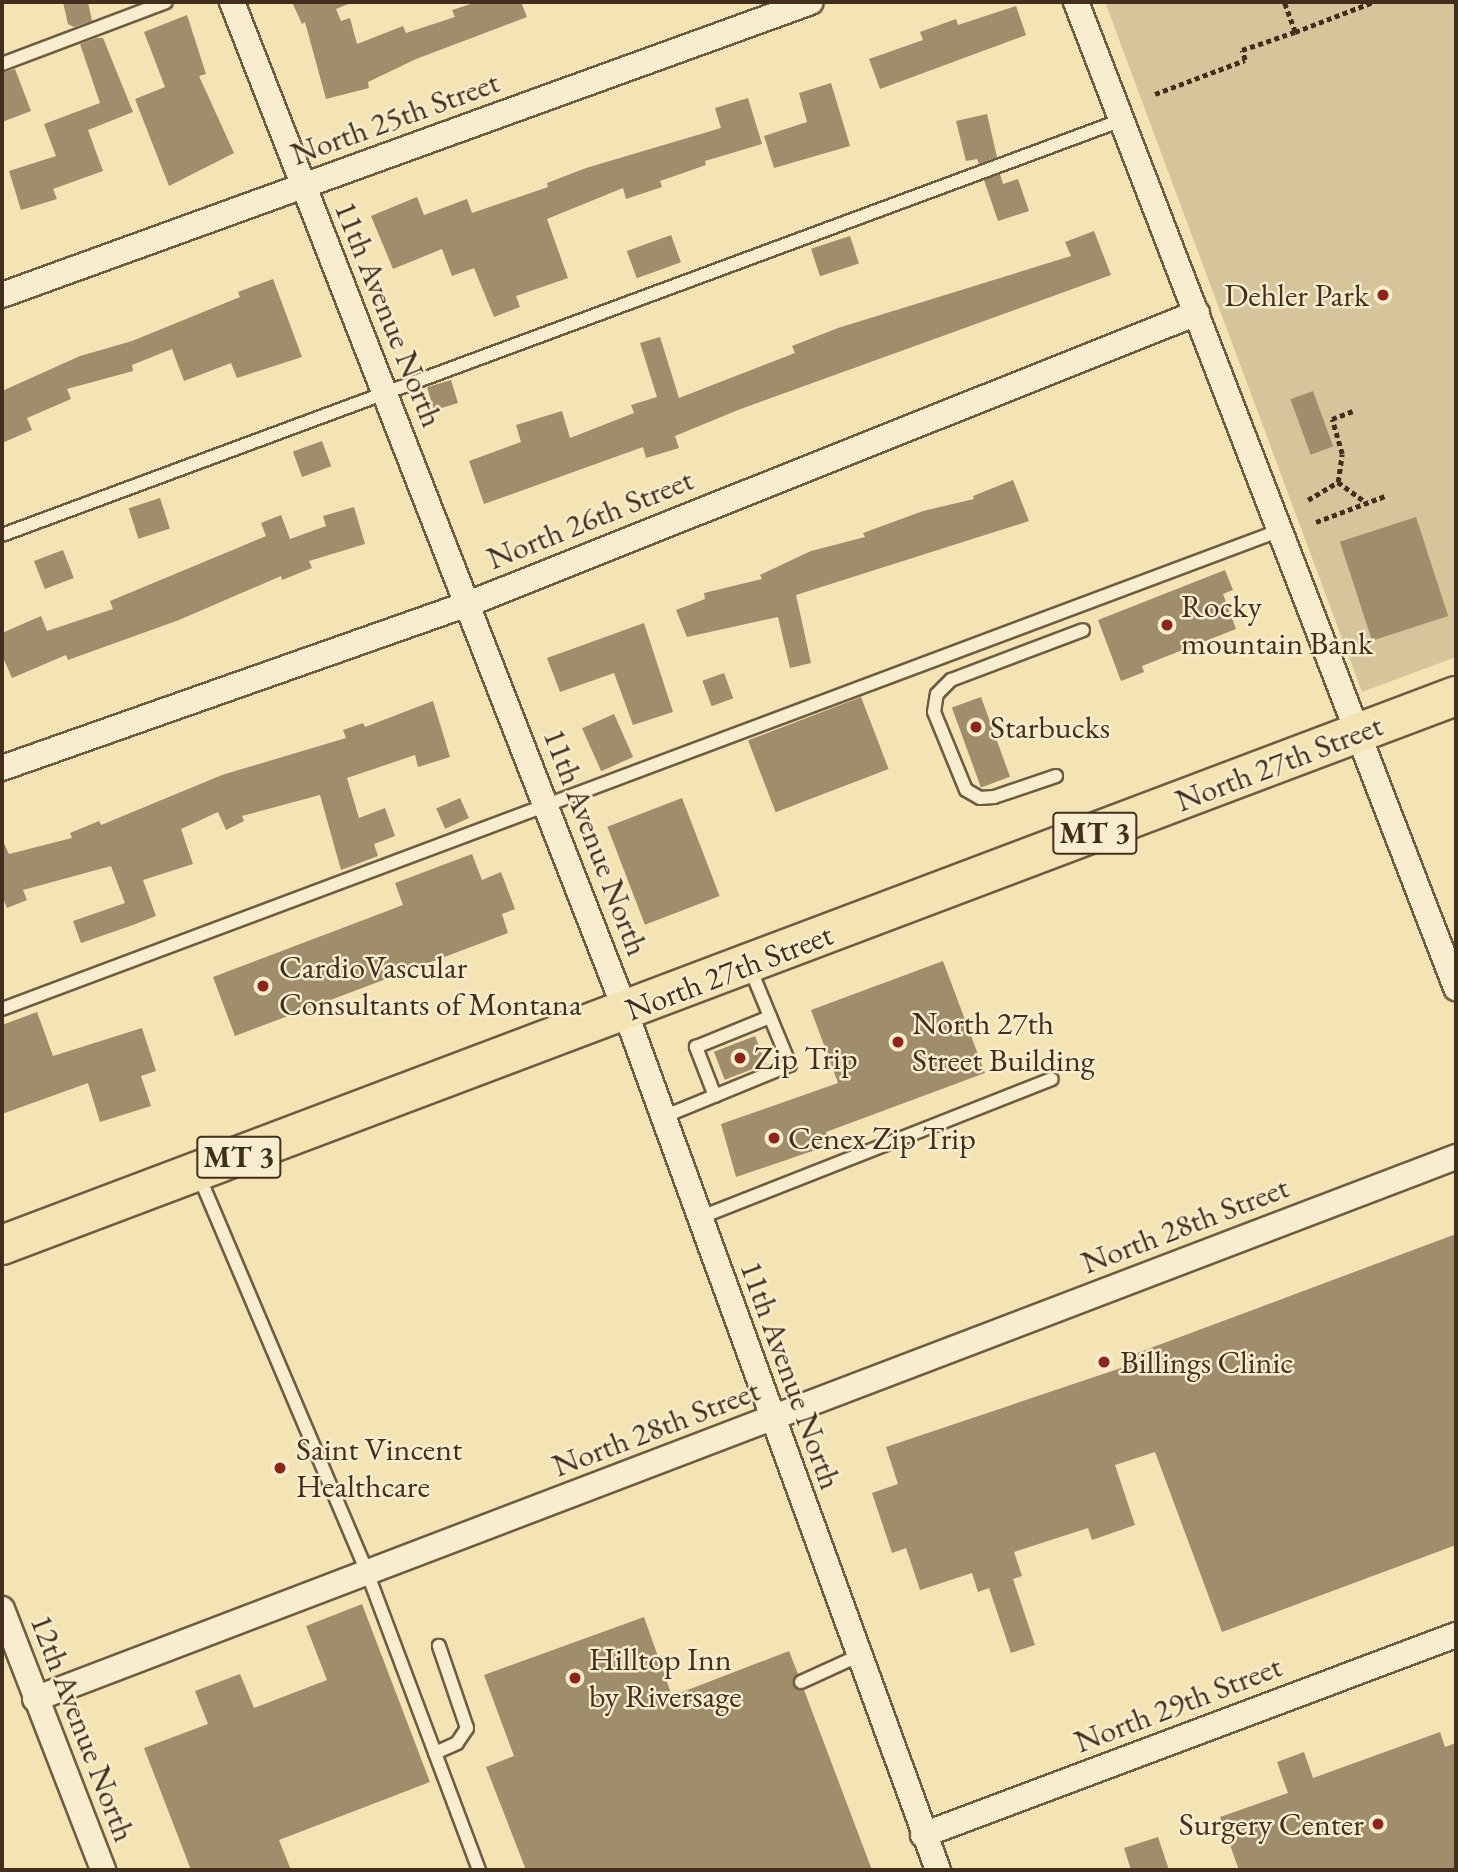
<!DOCTYPE html>
<style>
body{margin:0}
#map{position:relative;width:1458px;height:1872px;overflow:hidden;background:#f5e4b3;font-family:"EB Garamond",serif}
div>[style]{position:absolute}
[style*='--x']{left:calc(var(--x)*1px);top:calc(var(--y)*1px);width:calc(var(--w)*1px);rotate:calc(var(--a)*1deg)}
.green>*{inset:0;background:#d6c59a}
.building>*{inset:0;background:#9f8d6b;transform-origin:0 0}
.path>*{height:4.5px;margin-top:-2.25px;transform-origin:0;background:repeating-linear-gradient(90deg,#412e1d 0 5px,transparent 0 8.5px)}
.roads{filter:drop-shadow(2px 0 #6e5c42) drop-shadow(-2px 0 #6e5c42) drop-shadow(0 2px #6e5c42) drop-shadow(0 -2px #6e5c42)}
.lane>*{height:12px;margin:-6px;padding:0 6px;transform-origin:6px;border-radius:6px;background:#f8edce}
.street>*{height:24px;margin:-12px;padding:0 12px;transform-origin:12px;border-radius:12px;background:#f8edce}
.primary>*{height:38px;margin:-19px;padding:0 19px;transform-origin:19px;border-radius:19px;background:#f5e4b3}
.dots>*{width:19px;height:19px;translate:-50% -50%;box-sizing:border-box;border:4px solid #f8edce;border-radius:50%}
span{translate:-50% -50%;white-space:nowrap;text-align:center;line-height:1.15;-webkit-text-stroke:5px #f8edce;paint-order:stroke}
.shield-label span{padding:2px 5px;background:#f8edce;border:2px solid;border-radius:5px;-webkit-text-stroke-width:0}
.shield-label{font-size:30px;color:#412e1d;font-weight:700}
.street-label{font-size:32px;color:#412e1d}
.poi-label{font-size:32px;color:#412e1d}
.right{translate:-100% -50%;text-align:right}
.left{translate:0 -50%;text-align:left}
.frame{position:absolute;inset:0;border:4px solid #412e1d;pointer-events:none}
</style>
<div id="map">
<div class="green">
<i style="clip-path:polygon(1105px 2px,1456px 2px,1456px 657px,1362px 692px)"></i>
</div>
<div class="building">
<i style="clip-path:polygon(63px 2px,88px 2px,92px 21px,74px 27px,68px 24px)"></i>
<i style="clip-path:polygon(292px 2px,353px 2px,336px 9px,341px 21px,350px 18px,357px 44px,403px 26px,406px 33px,455px 17px,452px 10px,477px 2px,521px 2px,527px 17px,416px 59px,368px 82px,369px 88px,326px 99px,305px 22px,302px 24px)"></i>
<i style="clip-path:polygon(1016px 6px,1026px 35px,880px 89px,869px 59px,923px 40px,920px 32px,956px 19px,958px 25px)"></i>
<i style="clip-path:polygon(187px 15px,206px 74px,199px 76px,234px 153px,169px 186px,135px 99px,165px 87px,144px 32px)"></i>
<i style="clip-path:polygon(96px 38px,103px 38px,133px 112px,88px 130px,103px 171px,53px 189px,57px 199px,21px 210px,9px 171px,56px 156px,44px 124px,100px 103px,80px 44px)"></i>
<i style="clip-path:polygon(15px 69px,31px 111px,2px 122px,2px 73px)"></i>
<i style="clip-path:polygon(831px 83px,850px 146px,774px 168px,764px 136px,807px 122px,799px 93px)"></i>
<i style="clip-path:polygon(748px 98px,762px 144px,705px 161px,706px 165px,660px 181px,662px 187px,626px 199px,623px 188px,547px 219px,568px 278px,516px 296px,520px 307px,494px 317px,474px 268px,452px 276px,442px 249px,393px 269px,371px 216px,417px 197px,424px 215px,467px 199px,472px 213px,548px 187px,547px 183px,586px 168px,721px 128px,715px 108px)"></i>
<i style="clip-path:polygon(987px 114px,997px 157px,979px 164px,977px 159px,966px 161px,956px 121px)"></i>
<i style="clip-path:polygon(1000px 174px,1003px 184px,1018px 179px,1029px 211px,998px 221px,984px 180px)"></i>
<i style="clip-path:polygon(1094px 231px,1111px 275px,738px 410px,675px 436px,679px 448px,646px 458px,643px 447px,484px 504px,469px 461px,521px 442px,516px 425px,562px 411px,570px 438px,634px 413px,631px 405px,657px 397px,640px 343px,660px 337px,679px 398px,795px 353px,792px 346px,838px 328px,1071px 256px,1065px 242px)"></i>
<i style="left:671px;top:235px;width:29px;height:47px;rotate:70deg"></i>
<i style="left:850px;top:236px;width:29px;height:41px;rotate:72deg"></i>
<i style="clip-path:polygon(273px 279px,302px 357px,237px 378px,231px 363px,184px 381px,172px 349px,132px 365px,133px 371px,67px 389px,71px 399px,27px 418px,32px 430px,2px 443px,2px 391px,80px 356px,132px 341px,240px 297px,238px 292px)"></i>
<i style="left:451px;top:380px;width:24px;height:25px;rotate:73deg"></i>
<i style="left:1313px;top:391px;width:59px;height:24px;rotate:70deg"></i>
<i style="left:322px;top:441px;width:27px;height:31px;rotate:70deg"></i>
<i style="clip-path:polygon(1013px 480px,1029px 521px,796px 595px,811px 663px,790px 668px,778px 617px,687px 637px,676px 610px,705px 599px,704px 593px,762px 579px,760px 575px,811px 551px,865px 537px,863px 533px,923px 511px,974px 499px,973px 496px)"></i>
<i style="left:160px;top:498px;width:32px;height:33px;rotate:72deg"></i>
<i style="clip-path:polygon(354px 507px,365px 544px,309px 561px,312px 568px,282px 580px,281px 576px,179px 620px,68px 660px,66px 655px,12px 678px,2px 655px,2px 633px,41px 616px,47px 631px,113px 609px,110px 601px,266px 536px,261px 523px,281px 515px,290px 539px,326px 526px,323px 516px)"></i>
<i style="left:1416px;top:517px;width:104px;height:80px;rotate:72deg"></i>
<i style="left:63px;top:550px;width:30px;height:31px;rotate:69deg"></i>
<i style="clip-path:polygon(1225px 570px,1233px 590px,1223px 594px,1236px 629px,1142px 666px,1144px 672px,1121px 681px,1098px 620px)"></i>
<i style="clip-path:polygon(644px 623px,673px 712px,633px 725px,614px 673px,560px 692px,547px 658px)"></i>
<i style="left:724px;top:673px;width:27px;height:23px;rotate:70deg"></i>
<i style="left:861px;top:697px;width:77px;height:121px;rotate:69deg"></i>
<i style="left:981px;top:697px;width:85px;height:31px;rotate:70deg"></i>
<i style="clip-path:polygon(433px 701px,450px 757px,418px 767px,415px 755px,347px 778px,359px 818px,385px 808px,395px 836px,374px 844px,378px 856px,341px 870px,320px 795px,242px 816px,244px 821px,226px 830px,218px 812px,181px 829px,193px 864px,143px 880px,156px 916px,133px 925px,81px 943px,73px 921px,125px 903px,111px 866px,23px 890px,27px 900px,7px 908px,2px 896px,2px 839px,9px 854px,72px 838px,70px 833px,99px 821px,101px 825px,222px 775px,346px 738px,343px 730px,363px 723px,365px 727px)"></i>
<i style="left:614px;top:714px;width:47px;height:35px;rotate:66deg"></i>
<i style="left:460px;top:798px;width:22px;height:26px;rotate:66deg"></i>
<i style="left:682px;top:798px;width:105px;height:80px;rotate:69deg"></i>
<i style="clip-path:polygon(472px 854px,482px 880px,501px 872px,515px 909px,502px 914px,508px 933px,235px 1036px,213px 977px,403px 905px,395px 883px)"></i>
<i style="clip-path:polygon(943px 961px,985px 1073px,826px 1132px,830px 1145px,736px 1177px,721px 1124px,838px 1083px,811px 1010px)"></i>
<i style="clip-path:polygon(37px 1012px,53px 1056px,142px 1028px,156px 1071px,141px 1076px,151px 1106px,100px 1122px,88px 1083px,2px 1114px,2px 1025px)"></i>
<i style="left:755px;top:1036px;width:30px;height:44px;rotate:69deg"></i>
<i style="clip-path:polygon(1456px 1234px,1456px 1545px,1222px 1632px,1155px 1452px,1115px 1465px,1135px 1525px,1092px 1540px,1088px 1528px,1014px 1552px,1022px 1576px,1013px 1579px,1035px 1645px,1011px 1653px,989px 1588px,978px 1592px,972px 1573px,920px 1590px,906px 1548px,892px 1553px,872px 1493px,898px 1484px,886px 1447px,1124px 1367px,1121px 1359px)"></i>
<i style="clip-path:polygon(362px 1604px,430px 1782px,279px 1840px,291px 1870px,191px 1870px,144px 1748px,208px 1724px,195px 1691px,240px 1674px,254px 1708px,327px 1680px,306px 1626px)"></i>
<i style="clip-path:polygon(644px 1617px,672px 1696px,789px 1651px,798px 1674px,793px 1685px,804px 1690px,872px 1870px,526px 1870px,486px 1767px,514px 1756px,484px 1675px)"></i>
<i style="clip-path:polygon(1440px 1732px,1445px 1747px,1456px 1743px,1456px 1870px,1239px 1870px,1220px 1817px,1288px 1793px,1277px 1762px,1304px 1752px,1313px 1778px)"></i>
<i style="clip-path:polygon(1158px 1837px,1169px 1870px,1131px 1870px,1124px 1848px)"></i>
</div>
<div class="path">
<i style="--x:1295;--y:32;--w:84;--a:-21"></i>
<i style="--x:1155;--y:94;--w:96;--a:-20.7"></i>
<i style="--x:1245;--y:60;--w:10;--a:-107"></i>
<i style="--x:1242;--y:50;--w:56;--a:-18.8"></i>
<i style="--x:1295;--y:32;--w:32;--a:-110"></i>
<i style="--x:1338;--y:482;--w:36;--a:36"></i>
<i style="--x:1308;--y:500;--w:35;--a:-31"></i>
<i style="--x:1338;--y:482;--w:28;--a:-82"></i>
<i style="--x:1342;--y:454;--w:36;--a:-106"></i>
<i style="--x:1332;--y:419;--w:22;--a:-21"></i>
<i style="--x:1316;--y:522;--w:74;--a:-20.6"></i>
</div>
<div class="roads">
<div class="lane">
<i style="--x:2;--y:64;--w:175;--a:-20.7"></i>
<i style="--x:2;--y:535;--w:1194;--a:-20.33"></i>
<i style="--x:1056;--y:776;--w:65;--a:161.3"></i>
<i style="--x:994;--y:797;--w:14;--a:176"></i>
<i style="--x:980;--y:798;--w:16;--a:-150"></i>
<i style="--x:966;--y:790;--w:84;--a:-112.3"></i>
<i style="--x:934;--y:712;--w:18;--a:-81"></i>
<i style="--x:937;--y:694;--w:20;--a:-45"></i>
<i style="--x:951;--y:680;--w:141;--a:-20.7"></i>
<i style="--x:2;--y:1009;--w:1366;--a:-20.53"></i>
<i style="--x:715;--y:1096;--w:53;--a:-111.2"></i>
<i style="--x:696;--y:1047;--w:80;--a:-22.1"></i>
<i style="--x:663;--y:1117;--w:137;--a:-22.3"></i>
<i style="--x:790;--y:1065;--w:105;--a:-112.4"></i>
<i style="--x:199;--y:1176;--w:430;--a:67"></i>
<i style="--x:367;--y:1572;--w:318;--a:69.4"></i>
<i style="--x:699;--y:1218;--w:379;--a:-21.5"></i>
<i style="--x:801;--y:1682;--w:63;--a:-24.5"></i>
<i style="--x:435;--y:1753;--w:24;--a:-24"></i>
<i style="--x:457;--y:1743;--w:18;--a:-56"></i>
<i style="--x:467;--y:1728;--w:87;--a:-108.9"></i>
</div>
<div class="street">
<i style="--x:232;--y:2;--w:1059;--a:68.69"></i>
<i style="--x:617;--y:989;--w:938;--a:69.98"></i>
<i style="--x:1076;--y:2;--w:1057;--a:68.92"></i>
<i style="--x:2;--y:295;--w:860;--a:-19.91"></i>
<i style="--x:2;--y:768;--w:494;--a:-19.4"></i>
<i style="--x:468;--y:604;--w:785;--a:-21.76"></i>
<i style="--x:2;--y:1609;--w:280;--a:68.8"></i>
<i style="--x:35;--y:1699;--w:1521;--a:-20.88"></i>
<i style="--x:923;--y:1835;--w:569;--a:-20.57"></i>
</div>
<div class="primary">
<i style="--x:2;--y:1245;--w:1554;--a:-20.69"></i>
</div>
</div>
<div class="dots">
<i style="left:1383px;top:295px;background:#8f2418"></i>
<i style="left:1167px;top:625px;background:#8f2418"></i>
<i style="left:976px;top:727px;background:#8f2418"></i>
<i style="left:263px;top:986px;background:#8f2418"></i>
<i style="left:898px;top:1042px;background:#8f2418"></i>
<i style="left:740px;top:1058px;background:#8f2418"></i>
<i style="left:774px;top:1138px;background:#8f2418"></i>
<i style="left:1104px;top:1362px;background:#8f2418"></i>
<i style="left:280px;top:1468px;background:#8f2418"></i>
<i style="left:575px;top:1678px;background:#8f2418"></i>
<i style="left:1378px;top:1824px;background:#8f2418"></i>
</div>
<div class="shield-label">
<span style="left:1095px;top:833px">MT 3</span>
<span style="left:239px;top:1157px">MT 3</span>
</div>
<div class="street-label">
<span style="left:395px;top:118px;rotate:-20deg">North 25th Street</span>
<span style="left:389px;top:314px;rotate:68deg">11th Avenue North</span>
<span style="left:590px;top:519px;rotate:-22deg">North 26th Street</span>
<span style="left:1279px;top:763px;rotate:-21deg">North 27th Street</span>
<span style="left:596px;top:842px;rotate:69deg">11th Avenue North</span>
<span style="left:729px;top:972px;rotate:-21deg">North 27th Street</span>
<span style="left:1185px;top:1225px;rotate:-21deg">North 28th Street</span>
<span style="left:791px;top:1375px;rotate:70deg">11th Avenue North</span>
<span style="left:656px;top:1428px;rotate:-21deg">North 28th Street</span>
<span style="left:1178px;top:1704px;rotate:-21deg">North 29th Street</span>
<span style="left:83px;top:1728px;rotate:69deg">12th Avenue North</span>
</div>
<div class="poi-label">
<span class="right" style="left:1369px;top:295px">Dehler Park</span>
<span class="left" style="left:1181px;top:625px">Rocky<br>mountain Bank</span>
<span class="left" style="left:990px;top:727px">Starbucks</span>
<span class="left" style="left:279px;top:986px">CardioVascular<br>Consultants of Montana</span>
<span class="left" style="left:912px;top:1042px">North 27th<br>Street Building</span>
<span class="left" style="left:754px;top:1058px">Zip Trip</span>
<span class="left" style="left:788px;top:1138px">Cenex Zip Trip</span>
<span class="left" style="left:1120px;top:1362px">Billings Clinic</span>
<span class="left" style="left:296px;top:1468px">Saint Vincent<br>Healthcare</span>
<span class="left" style="left:589px;top:1678px">Hilltop Inn<br>by Riversage</span>
<span class="right" style="left:1364px;top:1824px">Surgery Center</span>
</div>
<div class="frame"></div>
</div>
